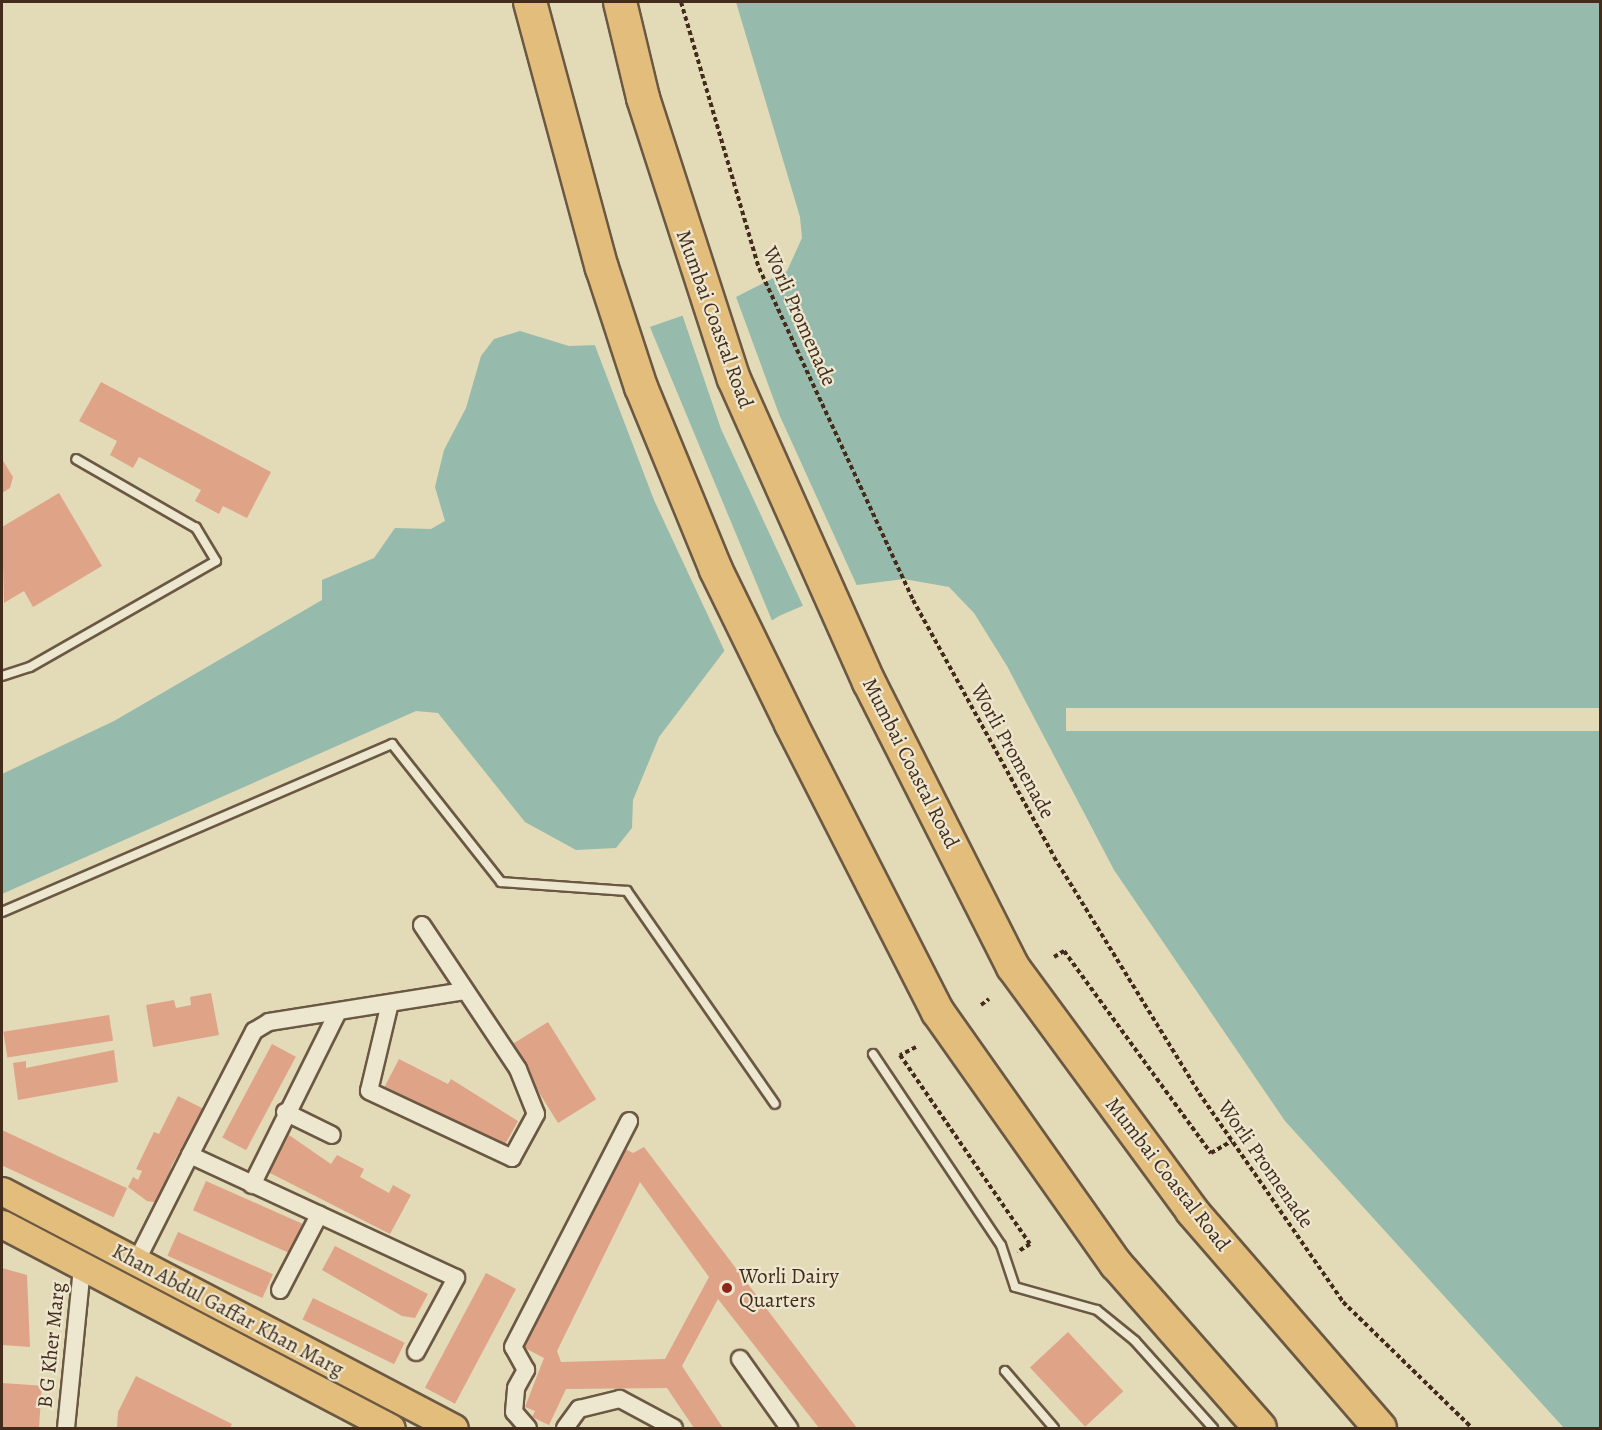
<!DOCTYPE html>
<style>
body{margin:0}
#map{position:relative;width:1602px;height:1430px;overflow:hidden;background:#e3dab7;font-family:Alegreya,serif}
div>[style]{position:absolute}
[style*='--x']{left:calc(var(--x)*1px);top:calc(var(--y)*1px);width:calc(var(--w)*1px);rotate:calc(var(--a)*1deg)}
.water>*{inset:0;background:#96bbac}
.pier>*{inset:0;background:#e3dab7;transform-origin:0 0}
.building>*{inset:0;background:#dfa488;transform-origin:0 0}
.path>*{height:4px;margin-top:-2px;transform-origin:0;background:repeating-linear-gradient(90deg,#432c1c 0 4.5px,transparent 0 7.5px)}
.roads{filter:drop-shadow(2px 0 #6b5843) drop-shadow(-2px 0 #6b5843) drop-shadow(0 2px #6b5843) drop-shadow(0 -2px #6b5843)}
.lane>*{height:8px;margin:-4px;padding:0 4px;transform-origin:4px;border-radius:4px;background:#ede7d0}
.street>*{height:16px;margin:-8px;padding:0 8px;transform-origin:8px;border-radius:8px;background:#ede7d0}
.primary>*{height:27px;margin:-13.5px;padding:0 13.5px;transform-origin:13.5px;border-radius:13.5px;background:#e2bd7c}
.highway>*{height:32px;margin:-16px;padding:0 16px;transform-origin:16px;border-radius:16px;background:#e2bd7c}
.dots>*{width:16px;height:16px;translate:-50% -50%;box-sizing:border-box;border:3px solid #ede7d0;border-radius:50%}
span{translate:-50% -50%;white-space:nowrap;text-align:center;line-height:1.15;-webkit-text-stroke:4.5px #ede7d0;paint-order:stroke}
.street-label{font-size:21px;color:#432c1c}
.poi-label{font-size:21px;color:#432c1c}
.left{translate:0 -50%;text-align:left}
.frame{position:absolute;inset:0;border:3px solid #432c1c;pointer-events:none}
</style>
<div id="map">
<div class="water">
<i style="clip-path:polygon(736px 2px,1600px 2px,1600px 1428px,1564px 1428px,1285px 1121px,1114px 870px,1007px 666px,974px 613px,949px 587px,904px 579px,849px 586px,779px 616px,725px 650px,659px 737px,633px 800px,632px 828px,616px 848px,576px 850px,525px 822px,438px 713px,416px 711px,2px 894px,2px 774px,114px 721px,322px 600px,322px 580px,374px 558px,395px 528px,431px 529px,445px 521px,435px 487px,444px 450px,466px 408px,481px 356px,494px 339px,520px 331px,569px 346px,598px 345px,736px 297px,787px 271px,802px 238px,800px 217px)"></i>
</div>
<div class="pier">
<i style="clip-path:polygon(735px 294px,779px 414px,858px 588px,804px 608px,721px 429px,682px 314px)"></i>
<i style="clip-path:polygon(650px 327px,773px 623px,726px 654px,654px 500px,594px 343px)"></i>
<i style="left:1600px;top:708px;width:23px;height:534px;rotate:90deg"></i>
</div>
<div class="building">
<i style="clip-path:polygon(101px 382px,271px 472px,247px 518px,223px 506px,219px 514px,195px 501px,201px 490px,139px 457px,133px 468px,110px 455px,117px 441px,79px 421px)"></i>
<i style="clip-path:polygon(2px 459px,13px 477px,10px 488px,2px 493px)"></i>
<i style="clip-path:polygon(59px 493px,102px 566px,33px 607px,24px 591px,4px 603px,2px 527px)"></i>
<i style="clip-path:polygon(211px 993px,219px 1035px,153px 1047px,146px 1005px,174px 1000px,176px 1008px,191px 1005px,190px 997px)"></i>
<i style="left:109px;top:1015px;width:26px;height:107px;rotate:81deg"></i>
<i style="left:548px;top:1022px;width:91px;height:45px;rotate:58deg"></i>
<i style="left:272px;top:1044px;width:27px;height:106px;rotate:28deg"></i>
<i style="clip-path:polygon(114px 1050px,118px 1082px,18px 1100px,13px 1063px,26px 1061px,26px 1068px)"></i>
<i style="clip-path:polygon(399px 1059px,448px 1084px,451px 1079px,518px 1121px,502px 1150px,384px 1088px)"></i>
<i style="clip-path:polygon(178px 1096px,204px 1109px,172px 1165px,159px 1203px,147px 1201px,128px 1187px,133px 1177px,138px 1180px,142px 1171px,136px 1169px,154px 1132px,159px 1134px)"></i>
<i style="left:2px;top:1130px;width:138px;height:32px;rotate:25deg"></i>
<i style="clip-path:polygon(289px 1135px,331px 1164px,337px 1155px,364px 1169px,360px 1177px,389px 1193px,393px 1185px,411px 1195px,390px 1234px,268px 1172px)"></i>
<i style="clip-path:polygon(evenodd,620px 1146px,633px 1153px,644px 1147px,857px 1428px,819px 1428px,718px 1299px,682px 1366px,723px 1428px,694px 1428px,667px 1388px,566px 1389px,549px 1425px,532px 1417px,535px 1411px,525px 1407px,544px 1358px,521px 1346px,620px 1146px,640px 1182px,709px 1277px,665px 1359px,561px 1362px,557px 1351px,640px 1182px)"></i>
<i style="left:206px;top:1181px;width:106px;height:32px;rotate:24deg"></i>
<i style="left:178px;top:1232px;width:104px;height:26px;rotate:24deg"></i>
<i style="clip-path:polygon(335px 1246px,428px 1294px,415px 1318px,402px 1316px,322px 1270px)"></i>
<i style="clip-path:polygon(2px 1268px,27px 1275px,30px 1347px,2px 1345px)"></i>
<i style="left:486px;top:1273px;width:34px;height:130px;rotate:28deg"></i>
<i style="left:313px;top:1298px;width:102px;height:24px;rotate:26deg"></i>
<i style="left:1068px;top:1332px;width:81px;height:52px;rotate:47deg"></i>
<i style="clip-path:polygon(136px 1376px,232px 1424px,230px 1428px,117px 1428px,118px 1412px)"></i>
<i style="left:2px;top:1383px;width:40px;height:45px;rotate:4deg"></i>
</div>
<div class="path">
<i style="--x:681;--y:2;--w:277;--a:73.7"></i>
<i style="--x:759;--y:268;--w:366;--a:65.1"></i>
<i style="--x:913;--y:600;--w:293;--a:61.2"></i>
<i style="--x:1054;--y:857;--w:277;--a:58.4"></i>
<i style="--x:1199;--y:1093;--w:254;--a:55.4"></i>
<i style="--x:1343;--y:1302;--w:180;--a:44.3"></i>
<i style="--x:1054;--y:957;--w:12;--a:-31"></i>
<i style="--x:1064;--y:951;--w:250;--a:54"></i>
<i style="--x:1211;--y:1153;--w:24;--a:-30"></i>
<i style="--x:981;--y:1005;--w:10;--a:-37"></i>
<i style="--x:916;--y:1047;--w:18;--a:153"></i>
<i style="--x:900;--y:1055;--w:229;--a:55.5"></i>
<i style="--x:1030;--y:1244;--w:15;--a:148"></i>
</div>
<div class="roads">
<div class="lane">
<i style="--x:2;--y:676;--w:29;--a:-18"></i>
<i style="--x:30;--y:667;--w:214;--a:-29.7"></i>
<i style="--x:216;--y:561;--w:39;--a:-121"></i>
<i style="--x:196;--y:528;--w:138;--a:-150.1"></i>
<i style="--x:2;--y:912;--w:425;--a:-23.3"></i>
<i style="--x:392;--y:744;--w:176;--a:51.7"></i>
<i style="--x:501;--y:882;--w:126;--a:4.1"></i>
<i style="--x:627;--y:891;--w:259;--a:55.2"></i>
<i style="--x:873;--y:1054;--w:230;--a:56.2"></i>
<i style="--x:1001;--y:1245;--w:44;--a:71.6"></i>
<i style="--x:1015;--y:1287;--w:85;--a:15.7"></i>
<i style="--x:1097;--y:1310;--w:49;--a:39.2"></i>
<i style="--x:1135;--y:1341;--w:117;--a:48.1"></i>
<i style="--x:1005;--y:1371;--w:75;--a:49.3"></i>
</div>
<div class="street">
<i style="--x:389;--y:1007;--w:86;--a:103.4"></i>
<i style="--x:369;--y:1091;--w:158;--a:25.1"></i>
<i style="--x:512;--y:1158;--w:50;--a:-61.4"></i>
<i style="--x:536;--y:1114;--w:48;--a:-111.8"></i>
<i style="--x:518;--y:1069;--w:173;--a:-123.7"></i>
<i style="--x:285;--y:1112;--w:52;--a:26.1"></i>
<i style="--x:190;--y:1155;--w:140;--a:-62.7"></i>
<i style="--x:254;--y:1031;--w:17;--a:-31"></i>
<i style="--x:269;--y:1022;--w:198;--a:-9"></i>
<i style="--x:252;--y:1185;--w:191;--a:-63.6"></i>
<i style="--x:136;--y:1262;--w:120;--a:-63.2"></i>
<i style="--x:190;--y:1155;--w:293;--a:24.8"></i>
<i style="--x:456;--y:1278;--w:84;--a:118.4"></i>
<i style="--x:280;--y:1290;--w:85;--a:-62.5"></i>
<i style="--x:740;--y:1359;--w:85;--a:54.6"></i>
<i style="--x:66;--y:1428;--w:162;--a:-84.3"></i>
<i style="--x:528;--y:1428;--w:21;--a:-131"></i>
<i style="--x:514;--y:1412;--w:24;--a:-85"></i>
<i style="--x:516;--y:1388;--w:21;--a:-61"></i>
<i style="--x:526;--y:1370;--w:26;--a:-119"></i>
<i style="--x:513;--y:1347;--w:254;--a:-62.8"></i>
<i style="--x:565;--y:1428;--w:24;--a:-54"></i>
<i style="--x:579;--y:1409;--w:42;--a:-13.7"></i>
<i style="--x:620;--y:1399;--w:61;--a:28.2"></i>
</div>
<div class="primary">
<i style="--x:2;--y:1191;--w:510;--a:27.67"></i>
<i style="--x:2;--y:1224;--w:439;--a:27.7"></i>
</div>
<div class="highway">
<i style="--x:530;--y:2;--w:276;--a:74.9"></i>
<i style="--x:602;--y:268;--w:125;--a:71.9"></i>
<i style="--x:641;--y:387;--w:198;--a:67.7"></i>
<i style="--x:716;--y:570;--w:171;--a:64"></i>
<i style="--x:791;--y:724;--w:323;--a:63"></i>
<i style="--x:938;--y:1012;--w:309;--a:54.8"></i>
<i style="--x:1116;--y:1264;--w:218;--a:48.7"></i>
<i style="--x:620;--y:2;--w:99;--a:76.5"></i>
<i style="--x:643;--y:98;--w:295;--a:72.1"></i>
<i style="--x:734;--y:379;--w:332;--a:66"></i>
<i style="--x:869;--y:682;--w:319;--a:63.2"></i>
<i style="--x:1013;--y:967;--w:303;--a:53.7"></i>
<i style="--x:1192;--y:1211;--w:287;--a:49.1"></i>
</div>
</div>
<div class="dots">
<i style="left:727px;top:1288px;background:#8f2418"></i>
</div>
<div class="street-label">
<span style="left:800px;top:316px;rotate:66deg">Worli Promenade</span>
<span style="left:715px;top:319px;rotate:70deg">Mumbai Coastal Road</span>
<span style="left:1013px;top:751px;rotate:61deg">Worli Promenade</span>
<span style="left:911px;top:763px;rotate:63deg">Mumbai Coastal Road</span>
<span style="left:1266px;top:1164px;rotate:55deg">Worli Promenade</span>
<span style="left:1168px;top:1174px;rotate:52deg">Mumbai Coastal Road</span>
<span style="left:228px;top:1310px;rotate:28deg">Khan Abdul Gaffar Khan Marg</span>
<span style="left:51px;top:1345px;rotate:-84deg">B G Kher Marg</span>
</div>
<div class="poi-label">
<span class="left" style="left:739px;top:1288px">Worli Dairy<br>Quarters</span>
</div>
<div class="frame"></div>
</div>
